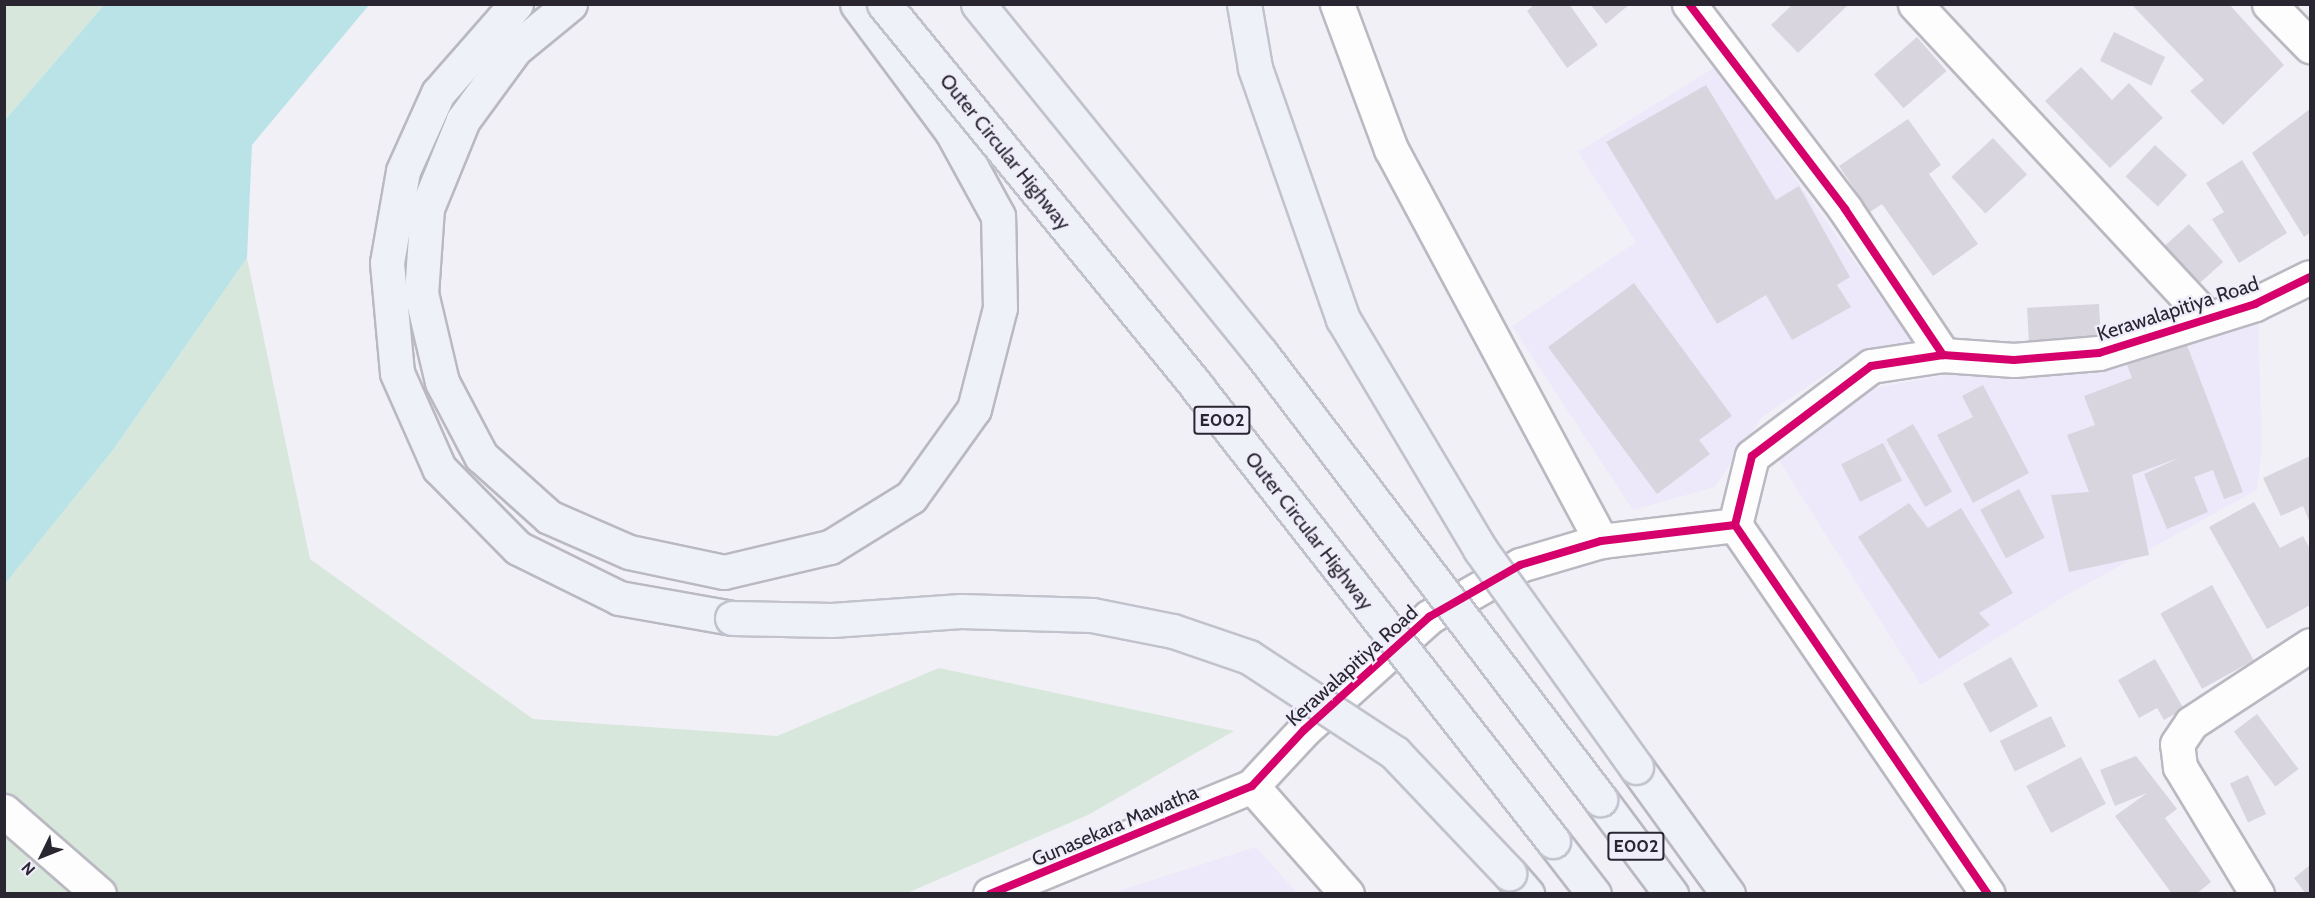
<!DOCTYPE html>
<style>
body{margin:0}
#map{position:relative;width:2315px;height:898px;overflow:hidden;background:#f1f0f7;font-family:Cabin,sans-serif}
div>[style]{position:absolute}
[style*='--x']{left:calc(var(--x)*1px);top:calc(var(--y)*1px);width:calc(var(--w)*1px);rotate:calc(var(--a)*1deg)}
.built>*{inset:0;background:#ede9fa}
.green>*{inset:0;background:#d8e7db}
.water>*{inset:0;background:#bae3e8}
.building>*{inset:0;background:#d8d5de;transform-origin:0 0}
.roads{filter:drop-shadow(2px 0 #bab8c1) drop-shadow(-2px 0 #bab8c1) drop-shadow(0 2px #bab8c1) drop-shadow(0 -2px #bab8c1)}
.minor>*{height:33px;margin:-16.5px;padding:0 16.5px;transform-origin:16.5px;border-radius:16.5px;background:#fdfdfe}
.highway>*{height:33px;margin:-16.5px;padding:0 16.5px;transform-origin:16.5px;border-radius:16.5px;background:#eff1f8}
.bridges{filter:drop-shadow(2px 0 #c2c2cd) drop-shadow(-2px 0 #c2c2cd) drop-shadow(0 2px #c2c2cd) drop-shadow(0 -2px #c2c2cd)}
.highway-bridge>*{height:33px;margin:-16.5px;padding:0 16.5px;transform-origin:16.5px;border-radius:16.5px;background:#eff1f8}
.cycleway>*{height:8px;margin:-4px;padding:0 4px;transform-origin:4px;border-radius:4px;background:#d6006c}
span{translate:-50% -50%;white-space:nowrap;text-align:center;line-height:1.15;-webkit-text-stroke:4.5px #f0edfa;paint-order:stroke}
.shield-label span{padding:2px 4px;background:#f0edfa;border:2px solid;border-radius:4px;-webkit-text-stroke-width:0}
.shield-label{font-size:18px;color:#292632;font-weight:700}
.street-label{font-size:20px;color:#292632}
.frame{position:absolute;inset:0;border:6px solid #292632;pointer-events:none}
.north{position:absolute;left:12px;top:826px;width:60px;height:60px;-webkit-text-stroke:4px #f0edfa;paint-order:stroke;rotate:227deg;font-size:16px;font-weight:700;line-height:24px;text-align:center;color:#292632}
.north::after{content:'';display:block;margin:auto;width:21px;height:27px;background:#292632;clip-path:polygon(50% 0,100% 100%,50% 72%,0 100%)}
</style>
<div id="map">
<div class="built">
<i style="clip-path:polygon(1715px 67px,1912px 341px,1846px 361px,1762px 417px,1715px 487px,1633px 510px,1512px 326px,1636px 242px,1578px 152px)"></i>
<i style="clip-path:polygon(2258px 319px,2262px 447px,2257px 490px,2065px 596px,1921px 685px,1778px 459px,1874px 388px)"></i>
<i style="clip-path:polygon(1256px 847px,1297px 893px,1112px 893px)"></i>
</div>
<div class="green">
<i style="clip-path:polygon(5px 5px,104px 5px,5px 120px)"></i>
<i style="clip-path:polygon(247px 258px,310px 559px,533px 719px,777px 736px,939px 668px,1234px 731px,1088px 815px,907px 893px,5px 894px,5px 584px,113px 450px)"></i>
</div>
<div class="water">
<i style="clip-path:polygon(104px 5px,369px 5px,252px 145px,247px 258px,113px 450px,5px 584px,5px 120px)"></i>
</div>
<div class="building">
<i style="clip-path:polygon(1535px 4px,1569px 4px,1598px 45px,1567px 68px,1527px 11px)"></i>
<i style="clip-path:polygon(1590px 4px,1630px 4px,1606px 24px)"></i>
<i style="clip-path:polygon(1793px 4px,1849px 4px,1798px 53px,1771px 25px)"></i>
<i style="clip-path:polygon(2131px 4px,2229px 4px,2284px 65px,2223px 125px,2190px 91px,2204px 80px)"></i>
<i style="left:2114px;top:32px;width:57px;height:32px;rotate:26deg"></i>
<i style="left:1917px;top:37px;width:45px;height:57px;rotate:49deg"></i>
<i style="clip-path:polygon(2081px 67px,2112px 100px,2129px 83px,2163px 118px,2110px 168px,2045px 101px)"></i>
<i style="clip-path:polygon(1706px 85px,1776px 200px,1799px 186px,1850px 277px,1837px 285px,1851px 307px,1792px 340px,1766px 295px,1717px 324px,1606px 142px)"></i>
<i style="clip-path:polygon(2310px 109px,2310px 233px,2304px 237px,2252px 153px)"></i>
<i style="clip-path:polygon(1908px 119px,1941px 165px,1929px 174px,1978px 244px,1933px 276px,1882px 204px,1870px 212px,1839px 166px)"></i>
<i style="left:1993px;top:138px;width:50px;height:57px;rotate:47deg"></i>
<i style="left:2155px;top:145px;width:44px;height:43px;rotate:43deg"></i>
<i style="clip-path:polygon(2242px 160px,2287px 233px,2239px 263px,2212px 219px,2224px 212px,2206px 183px)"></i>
<i style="left:2189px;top:224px;width:51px;height:36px;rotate:48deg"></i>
<i style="clip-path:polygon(1634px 283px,1732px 416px,1699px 440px,1710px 454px,1657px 494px,1548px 347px)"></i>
<i style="left:2099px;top:304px;width:33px;height:72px;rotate:87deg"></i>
<i style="clip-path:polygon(2182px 332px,2243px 492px,2224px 499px,2213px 470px,2194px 477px,2208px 512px,2167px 529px,2144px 474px,2181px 457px,2132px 475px,2149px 555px,2069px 572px,2051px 495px,2089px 492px,2067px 435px,2095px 425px,2084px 396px,2132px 378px,2123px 354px)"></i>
<i style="clip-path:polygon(1983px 385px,2029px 473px,1973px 503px,1937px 435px,1973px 417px,1962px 396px)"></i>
<i style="left:1913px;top:424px;width:78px;height:31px;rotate:60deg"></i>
<i style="left:1883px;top:443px;width:42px;height:47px;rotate:63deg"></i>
<i style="clip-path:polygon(2310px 456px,2310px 523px,2303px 506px,2281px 516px,2263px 478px)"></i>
<i style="left:2019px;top:489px;width:55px;height:44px;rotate:62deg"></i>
<i style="clip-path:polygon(2254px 502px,2280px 548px,2303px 536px,2310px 549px,2310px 605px,2267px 629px,2209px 527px)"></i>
<i style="clip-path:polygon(1909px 503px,1928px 528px,1961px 508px,2013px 593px,1979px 613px,1990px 625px,1939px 659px,1858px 537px)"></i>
<i style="left:2212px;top:585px;width:86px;height:59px;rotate:61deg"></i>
<i style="left:2011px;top:657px;width:56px;height:55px;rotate:61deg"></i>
<i style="clip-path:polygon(2155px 659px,2184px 709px,2164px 720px,2157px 708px,2139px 718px,2118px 680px)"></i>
<i style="left:2257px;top:714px;width:69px;height:29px;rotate:53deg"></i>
<i style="left:2051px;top:716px;width:34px;height:57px;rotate:64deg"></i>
<i style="clip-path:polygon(2136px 756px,2177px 809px,2165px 818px,2211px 882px,2196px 894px,2172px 894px,2115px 816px,2147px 793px,2115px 806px,2100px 770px)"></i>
<i style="left:2081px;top:757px;width:53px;height:62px;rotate:62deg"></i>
<i style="left:2248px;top:775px;width:43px;height:20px;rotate:65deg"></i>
<i style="clip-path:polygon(2310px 865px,2310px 894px,2306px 894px,2294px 878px)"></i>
</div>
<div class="roads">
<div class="minor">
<i style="--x:1337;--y:4;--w:155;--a:69.6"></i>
<i style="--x:1391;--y:149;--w:445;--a:61.8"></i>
<i style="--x:1689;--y:4;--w:258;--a:52.7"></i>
<i style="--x:1845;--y:209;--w:176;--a:56.1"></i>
<i style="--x:1915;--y:4;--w:429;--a:47.1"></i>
<i style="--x:2269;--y:4;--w:59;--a:45.7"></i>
<i style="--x:1735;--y:525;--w:447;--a:55.6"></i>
<i style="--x:1252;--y:786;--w:144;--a:48.7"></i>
<i style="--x:4;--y:811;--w:126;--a:41.1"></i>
<i style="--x:990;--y:894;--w:283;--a:-22.4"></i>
<i style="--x:1252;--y:786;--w:76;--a:-47.1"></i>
<i style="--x:1304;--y:730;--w:169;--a:-42.1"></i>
<i style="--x:1429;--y:617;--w:105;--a:-29.7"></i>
<i style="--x:1520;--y:565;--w:84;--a:-16.5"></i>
<i style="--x:1601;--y:541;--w:135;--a:-6.8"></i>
<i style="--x:1735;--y:525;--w:71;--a:-76.2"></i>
<i style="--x:1752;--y:456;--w:149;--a:-37.1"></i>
<i style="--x:1871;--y:366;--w:73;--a:-8.7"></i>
<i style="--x:1943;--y:355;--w:71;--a:4"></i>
<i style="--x:2014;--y:360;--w:85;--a:-4.7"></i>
<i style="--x:2099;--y:353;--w:164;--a:-17.4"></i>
<i style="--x:2255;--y:304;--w:61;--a:-26.1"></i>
<i style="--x:2257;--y:894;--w:149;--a:-121.2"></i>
<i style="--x:2180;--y:767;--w:23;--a:-97"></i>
<i style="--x:2177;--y:744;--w:25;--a:-56"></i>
<i style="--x:2191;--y:723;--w:142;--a:-33.2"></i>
</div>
<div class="highway">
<i style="--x:516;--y:4;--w:118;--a:131.2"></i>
<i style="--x:438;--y:93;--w:85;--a:114.2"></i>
<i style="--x:403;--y:171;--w:93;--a:99.9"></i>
<i style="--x:387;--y:263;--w:110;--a:84.8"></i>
<i style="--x:397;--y:373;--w:104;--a:66.1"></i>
<i style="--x:439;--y:468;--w:112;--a:45.4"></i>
<i style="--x:518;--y:548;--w:113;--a:26.3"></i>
<i style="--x:619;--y:598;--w:115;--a:10"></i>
<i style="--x:570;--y:4;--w:71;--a:140.7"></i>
<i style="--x:515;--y:49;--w:88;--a:126.2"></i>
<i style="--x:463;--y:120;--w:95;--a:112.2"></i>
<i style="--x:427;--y:208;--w:85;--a:94"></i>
<i style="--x:421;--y:293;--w:91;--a:76.7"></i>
<i style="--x:442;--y:382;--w:84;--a:62.2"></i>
<i style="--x:481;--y:456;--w:91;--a:41.9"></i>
<i style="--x:549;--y:517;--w:87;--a:23.6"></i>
<i style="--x:629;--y:552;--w:97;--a:11.9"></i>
<i style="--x:724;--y:572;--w:109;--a:-13.3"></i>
<i style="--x:830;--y:547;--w:95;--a:-31.7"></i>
<i style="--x:911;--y:497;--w:108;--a:-54.4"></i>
<i style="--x:974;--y:409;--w:104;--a:-75.6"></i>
<i style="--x:1000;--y:308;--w:92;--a:-91.2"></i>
<i style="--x:998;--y:216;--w:96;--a:-118.7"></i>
<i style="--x:952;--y:132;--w:159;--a:-126.6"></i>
<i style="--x:1636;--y:767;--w:157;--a:54.1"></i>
<i style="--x:1600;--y:799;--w:119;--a:53.2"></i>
<i style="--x:1553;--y:841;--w:67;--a:52.3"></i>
<i style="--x:1509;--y:873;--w:28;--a:49"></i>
</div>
</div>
<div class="bridges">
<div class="highway-bridge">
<i style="--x:884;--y:4;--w:495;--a:50.7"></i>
<i style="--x:1197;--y:387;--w:577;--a:51.9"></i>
<i style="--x:978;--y:4;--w:448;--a:51"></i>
<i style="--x:1260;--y:352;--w:562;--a:52.74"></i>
<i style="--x:1244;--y:4;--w:65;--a:80.2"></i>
<i style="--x:1255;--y:68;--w:266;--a:70.7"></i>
<i style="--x:1343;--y:319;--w:268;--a:59.2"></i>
<i style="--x:1480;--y:549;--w:268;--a:54.4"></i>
<i style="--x:732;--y:618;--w:100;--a:1.1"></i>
<i style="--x:832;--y:620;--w:129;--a:-4"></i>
<i style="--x:961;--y:611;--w:131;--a:1.7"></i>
<i style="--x:1092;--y:615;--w:83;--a:11.2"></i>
<i style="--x:1173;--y:631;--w:80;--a:18.9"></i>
<i style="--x:1249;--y:657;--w:175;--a:33.3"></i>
<i style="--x:1395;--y:753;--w:166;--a:46.5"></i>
</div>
</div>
<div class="cycleway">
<i style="--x:1689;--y:4;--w:258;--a:52.7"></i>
<i style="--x:1845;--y:209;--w:176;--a:56.1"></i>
<i style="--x:1735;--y:525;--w:447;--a:55.6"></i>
<i style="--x:990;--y:894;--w:283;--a:-22.4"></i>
<i style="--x:1252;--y:786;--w:76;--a:-47.1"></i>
<i style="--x:1304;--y:730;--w:169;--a:-42.1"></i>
<i style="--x:1429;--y:617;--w:105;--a:-29.7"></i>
<i style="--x:1520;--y:565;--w:84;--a:-16.5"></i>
<i style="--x:1601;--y:541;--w:135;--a:-6.8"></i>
<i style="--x:1735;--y:525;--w:71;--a:-76.2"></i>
<i style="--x:1752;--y:456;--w:149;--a:-37.1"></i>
<i style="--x:1871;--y:366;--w:73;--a:-8.7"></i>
<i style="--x:1943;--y:355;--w:71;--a:4"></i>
<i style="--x:2014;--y:360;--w:85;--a:-4.7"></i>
<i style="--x:2099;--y:353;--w:164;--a:-17.4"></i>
<i style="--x:2255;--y:304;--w:61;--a:-26.1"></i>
</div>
<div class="shield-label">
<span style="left:1222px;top:420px">E002</span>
<span style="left:1636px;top:846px">E002</span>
</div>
<div class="street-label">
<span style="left:1005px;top:152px;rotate:51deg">Outer Circular Highway</span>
<span style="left:2178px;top:309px;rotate:-18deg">Kerawalapitiya Road</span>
<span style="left:1309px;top:531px;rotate:52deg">Outer Circular Highway</span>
<span style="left:1352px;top:666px;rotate:-42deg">Kerawalapitiya Road</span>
<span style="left:1115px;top:826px;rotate:-23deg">Gunasekara Mawatha</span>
</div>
<div class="frame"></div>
<div class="north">N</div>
</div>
